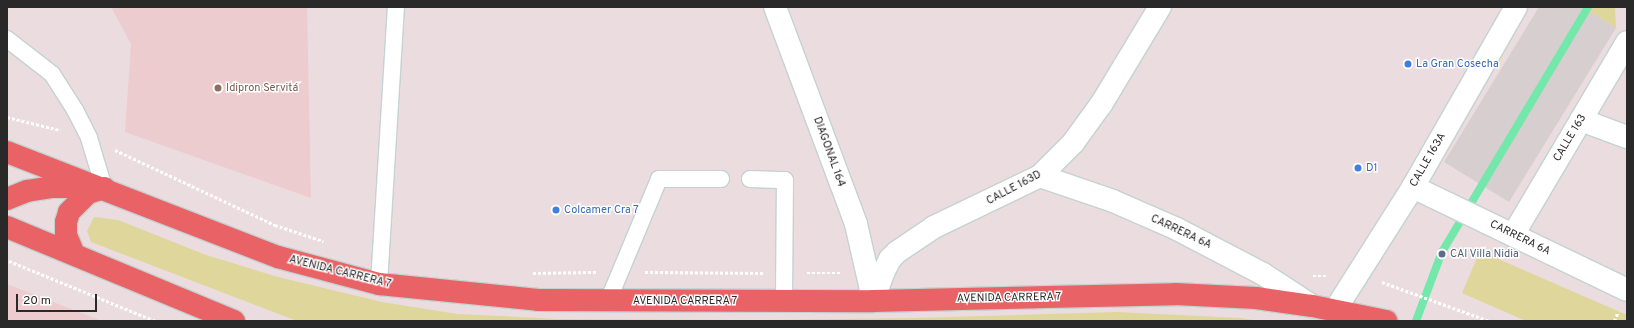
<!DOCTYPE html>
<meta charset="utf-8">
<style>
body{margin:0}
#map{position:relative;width:1634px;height:328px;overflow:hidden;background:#ebdcdf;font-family:Overpass,sans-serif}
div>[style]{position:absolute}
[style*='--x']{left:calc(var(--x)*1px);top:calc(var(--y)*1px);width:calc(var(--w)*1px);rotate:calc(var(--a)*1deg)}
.education>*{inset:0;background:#eccccf}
.green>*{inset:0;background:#dfd69b}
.plaza>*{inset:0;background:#d7ced0}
.stream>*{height:8px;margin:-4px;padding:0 4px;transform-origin:4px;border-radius:4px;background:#74e8ab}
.path>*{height:2.5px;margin-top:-1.25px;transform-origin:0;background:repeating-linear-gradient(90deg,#fff 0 3px,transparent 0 5px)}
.roads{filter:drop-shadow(1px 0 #c4d2d2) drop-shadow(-1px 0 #c4d2d2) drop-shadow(0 1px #c4d2d2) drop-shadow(0 -1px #c4d2d2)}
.lane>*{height:16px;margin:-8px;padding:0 8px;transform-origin:8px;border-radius:8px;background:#fff}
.street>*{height:22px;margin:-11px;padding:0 11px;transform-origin:11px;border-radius:11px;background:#fff}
.primary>*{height:22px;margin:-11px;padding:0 11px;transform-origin:11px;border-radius:11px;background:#e96366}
.dots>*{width:11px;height:11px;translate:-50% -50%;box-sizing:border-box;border:2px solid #fff;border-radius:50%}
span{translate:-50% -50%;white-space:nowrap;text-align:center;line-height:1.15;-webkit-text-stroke:3px #fff;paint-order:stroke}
.shop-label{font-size:11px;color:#366cbe}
.left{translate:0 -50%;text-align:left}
.education-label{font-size:11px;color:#785e54}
.street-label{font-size:11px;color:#292929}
.service-label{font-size:11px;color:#4e5e75}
.frame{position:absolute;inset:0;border:8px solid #292929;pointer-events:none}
.scale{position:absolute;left:16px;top:294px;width:81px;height:18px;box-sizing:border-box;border:2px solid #292929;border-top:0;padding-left:5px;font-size:12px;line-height:14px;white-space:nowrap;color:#292929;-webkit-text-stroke:3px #fff;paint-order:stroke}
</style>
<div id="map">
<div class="education">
<i style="clip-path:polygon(111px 7px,307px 7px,311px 198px,125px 132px,131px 44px)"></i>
<i style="clip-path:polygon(7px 284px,102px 321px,7px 321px)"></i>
</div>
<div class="green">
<i style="clip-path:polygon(1582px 7px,1615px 7px,1616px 28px)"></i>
<i style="clip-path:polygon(94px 217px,118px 220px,206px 255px,278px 277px,382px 302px,457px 314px,558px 319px,758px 320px,916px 318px,1117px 312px,1241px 318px,1259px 321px,297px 321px,91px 242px,87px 231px)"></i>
<i style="clip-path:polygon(1480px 251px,1627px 315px,1627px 321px,1526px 321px,1462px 293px)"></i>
</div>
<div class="plaza">
<i style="clip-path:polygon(1539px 7px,1582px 7px,1616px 28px,1509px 202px,1444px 162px)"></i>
</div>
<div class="stream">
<i style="--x:1416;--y:321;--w:74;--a:-69.4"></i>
<i style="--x:1442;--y:252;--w:285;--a:-59.2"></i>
</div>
<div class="path">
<i style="--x:7;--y:117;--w:55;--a:13.8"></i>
<i style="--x:115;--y:150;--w:177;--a:25.1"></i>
<i style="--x:275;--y:225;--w:51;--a:18.4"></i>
<i style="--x:9;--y:261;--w:158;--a:22.3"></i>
<i style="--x:645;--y:272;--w:119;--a:0.5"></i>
<i style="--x:533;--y:273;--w:63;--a:-0.9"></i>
<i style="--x:807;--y:273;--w:35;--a:0"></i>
<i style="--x:1313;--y:276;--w:14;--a:0"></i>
<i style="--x:1382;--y:282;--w:114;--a:20"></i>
<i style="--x:1614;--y:321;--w:10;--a:-66"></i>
</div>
<div class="roads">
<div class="lane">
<i style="--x:7;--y:39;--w:57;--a:37.9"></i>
<i style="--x:52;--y:74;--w:43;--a:57.4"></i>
<i style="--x:75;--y:110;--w:31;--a:63"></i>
<i style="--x:89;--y:138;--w:52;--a:73.3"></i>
<i style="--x:750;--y:179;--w:35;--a:2"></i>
<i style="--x:785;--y:180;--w:122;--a:90.5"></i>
<i style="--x:379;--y:284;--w:278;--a:-86.5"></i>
<i style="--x:608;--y:301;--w:132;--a:-67.3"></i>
<i style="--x:659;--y:179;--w:62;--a:0"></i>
</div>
<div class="street">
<i style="--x:775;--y:7;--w:232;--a:69.5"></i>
<i style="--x:856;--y:224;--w:76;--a:77.1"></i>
<i style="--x:1581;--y:120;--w:49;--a:20.3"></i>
<i style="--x:1040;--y:176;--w:77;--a:18.9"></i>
<i style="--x:1113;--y:201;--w:70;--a:23.6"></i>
<i style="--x:1177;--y:229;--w:97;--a:27.6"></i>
<i style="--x:1263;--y:274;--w:59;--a:33.1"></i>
<i style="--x:1413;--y:187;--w:237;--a:25.7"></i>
<i style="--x:1513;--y:235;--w:224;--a:-59.4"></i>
<i style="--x:873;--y:301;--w:30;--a:-70"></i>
<i style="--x:883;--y:273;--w:16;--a:-63"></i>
<i style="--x:890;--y:259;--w:10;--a:-45"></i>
<i style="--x:897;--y:252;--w:45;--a:-34"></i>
<i style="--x:934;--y:227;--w:118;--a:-25.7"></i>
<i style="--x:1040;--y:176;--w:47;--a:-45"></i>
<i style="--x:1073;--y:143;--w:49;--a:-54.1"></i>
<i style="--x:1102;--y:103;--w:112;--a:-58.9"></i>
<i style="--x:1335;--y:310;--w:146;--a:-57.6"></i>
<i style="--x:1413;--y:187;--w:207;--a:-60.2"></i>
</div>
<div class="primary">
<i style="--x:7;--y:152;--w:291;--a:21.2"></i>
<i style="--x:278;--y:257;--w:105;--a:15"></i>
<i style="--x:379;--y:284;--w:160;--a:5.7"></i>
<i style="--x:538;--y:300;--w:335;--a:0.2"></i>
<i style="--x:873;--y:301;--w:302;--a:-1.3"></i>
<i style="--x:1175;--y:294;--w:81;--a:2.8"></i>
<i style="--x:1256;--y:298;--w:57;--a:8.1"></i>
<i style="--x:1312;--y:306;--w:76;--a:11.5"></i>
<i style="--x:7;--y:199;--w:22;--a:-22"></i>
<i style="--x:27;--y:191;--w:26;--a:-9"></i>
<i style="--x:53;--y:187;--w:36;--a:0"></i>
<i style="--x:7;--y:227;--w:246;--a:22.5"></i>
<i style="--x:74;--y:254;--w:21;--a:-113"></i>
<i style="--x:66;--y:235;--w:13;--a:-90"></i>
<i style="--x:66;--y:222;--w:10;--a:-73"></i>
<i style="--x:69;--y:212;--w:27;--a:-45"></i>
<i style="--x:88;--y:193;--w:17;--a:-17"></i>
</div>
</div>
<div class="dots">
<i style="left:1408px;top:64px;background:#3f7fe0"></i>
<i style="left:218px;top:88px;background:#8d6e63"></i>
<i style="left:1358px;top:168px;background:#3f7fe0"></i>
<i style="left:556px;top:210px;background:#3f7fe0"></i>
<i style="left:1442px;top:254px;background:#5c6f8a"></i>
</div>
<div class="shop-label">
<span class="left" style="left:1416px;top:64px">La Gran Cosecha</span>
<span class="left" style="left:1366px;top:168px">D1</span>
<span class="left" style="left:564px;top:210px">Colcamer Cra 7</span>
</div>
<div class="education-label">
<span class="left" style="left:226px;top:88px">Idipron Servitá</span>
</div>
<div class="street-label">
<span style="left:1570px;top:138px;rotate:-59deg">CALLE 163</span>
<span style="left:829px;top:152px;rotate:70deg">DIAGONAL 164</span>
<span style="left:1428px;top:160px;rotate:-60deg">CALLE 163A</span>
<span style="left:1014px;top:188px;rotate:-28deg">CALLE 163D</span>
<span style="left:1181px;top:232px;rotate:25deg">CARRERA 6A</span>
<span style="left:1520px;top:238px;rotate:26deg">CARRERA 6A</span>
<span style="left:340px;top:272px;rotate:14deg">AVENIDA CARRERA 7</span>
<span style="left:1009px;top:298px;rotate:-1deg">AVENIDA CARRERA 7</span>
<span style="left:685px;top:301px">AVENIDA CARRERA 7</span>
</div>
<div class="service-label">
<span class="left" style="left:1450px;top:254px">CAI Villa Nidia</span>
</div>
<div class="frame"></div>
<div class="scale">20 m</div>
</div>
